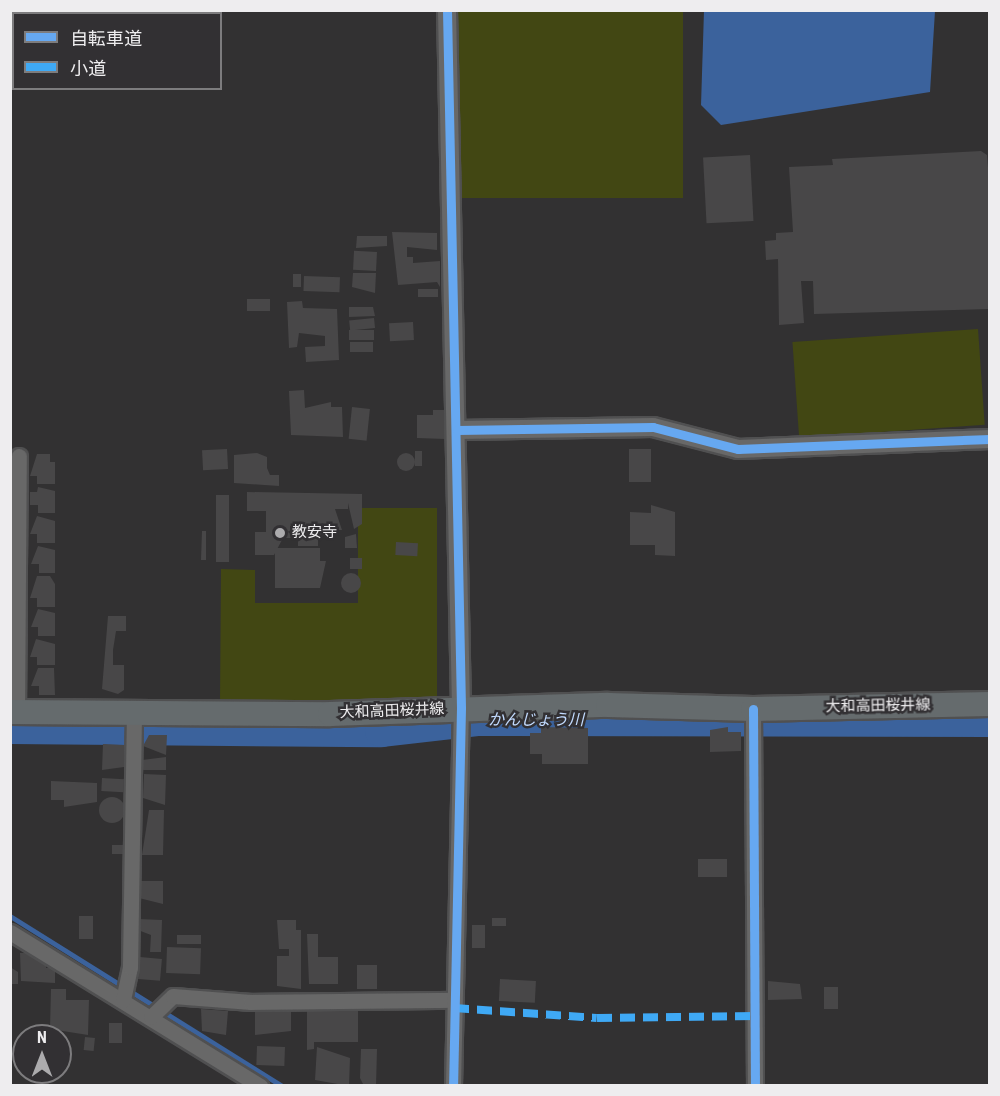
<!DOCTYPE html>
<meta charset="utf-8">
<style>
body{margin:0}
#map{position:relative;width:1000px;height:1096px;overflow:hidden;background:#323132;font-family:"Roboto Condensed","Noto Sans JP",sans-serif}
div>[style]{position:absolute}
[style*='--x']{left:calc(var(--x)*1px);top:calc(var(--y)*1px);width:calc(var(--w)*1px);rotate:calc(var(--a)*1deg)}
.green>*{inset:0;background:#424713;transform-origin:0 0}
.water>*{inset:0;background:#3b629c}
.stream>*{height:5px;margin:-2.5px;padding:0 2.5px;transform-origin:2.5px;border-radius:2.5px;background:#3b629c}
.river>*{height:32px;margin:-16px;padding:0 16px;transform-origin:16px;border-radius:16px;background:#3b629c}
.building>*{inset:0;background:#484748;transform-origin:0 0}
.round{border-radius:50%}
.roads{filter:drop-shadow(2px 0 #505051) drop-shadow(-2px 0 #505051) drop-shadow(0 2px #505051) drop-shadow(0 -2px #505051)}
.minor>*{height:15px;margin:-7.5px;padding:0 7.5px;transform-origin:7.5px;border-radius:7.5px;background:#686868}
.tertiary>*{height:18px;margin:-9px;padding:0 9px;transform-origin:9px;border-radius:9px;background:#686868}
.primary>*{height:24px;margin:-12px;padding:0 12px;transform-origin:12px;border-radius:12px;background:#656b6d}
.quiet>*{height:8px;margin-top:-4px;transform-origin:0;background:repeating-linear-gradient(90deg,#3fa9f5 0 15px,transparent 0 23px)}
.cycleway>*{height:9px;margin:-4.5px;padding:0 4.5px;transform-origin:4.5px;border-radius:4.5px;background:#66a8f1}
.dots>*{width:16px;height:16px;translate:-50% -50%;box-sizing:border-box;border:3px solid #323033;border-radius:50%}
span{translate:-50% -50%;white-space:nowrap;text-align:center;line-height:1.15;-webkit-text-stroke:5px #323033;paint-order:stroke}
.poi-label{font-size:15px;color:#eeedef}
.left{translate:0 -50%;text-align:left}
.street-label{font-size:15px;color:#eeedef}
.water-label{font-size:16px;color:#c2dbff;font-style:italic}
.frame{position:absolute;inset:0;border:12px solid #eeedef;pointer-events:none}
.legend{position:absolute;left:12px;top:12px;width:210px;height:78px;box-sizing:border-box;background:#323033;border:2px solid #7d7c7e;margin:0;padding:8px 10px;list-style:none;font-size:18px;color:#eeedef}
.legend li{display:flex;align-items:center;gap:12px;height:30px}
.legend b{width:30px;border:2px solid #7d7c7e}
.north{position:absolute;left:12px;top:1024px;width:60px;height:60px;box-sizing:border-box;background:#323033;border:2px solid #7d7c7e;border-radius:50%;rotate:0deg;font-size:16px;font-weight:700;line-height:24px;text-align:center;color:#eeedef}
.north::after{content:'';display:block;margin:auto;width:21px;height:27px;background:#acabad;clip-path:polygon(50% 0,100% 100%,50% 72%,0 100%)}
</style>
<div id="map">
<div class="green">
<i style="left:457px;top:11px;width:226px;height:187px"></i>
<i style="left:978px;top:329px;width:96px;height:186px;rotate:86deg"></i>
<i style="clip-path:polygon(358px 508px,437px 508px,437px 702px,220px 702px,221px 569px,255px 570px,255px 603px,358px 603px)"></i>
</div>
<div class="water">
<i style="clip-path:polygon(704px 11px,935px 11px,930px 92px,721px 125px,701px 105px)"></i>
</div>
<div class="stream">
<i style="--x:10;--y:916;--w:321;--a:32"></i>
</div>
<div class="river">
<i style="--x:10;--y:728;--w:371;--a:0.5"></i>
<i style="--x:381;--y:731;--w:99;--a:-6.4"></i>
<i style="--x:479;--y:720;--w:511;--a:0.11"></i>
</div>
<div class="building">
<i style="clip-path:polygon(981px 151px,987px 155px,990px 192px,989px 309px,814px 314px,813px 281px,801px 281px,804px 323px,779px 325px,778px 259px,766px 260px,765px 241px,776px 240px,776px 233px,793px 232px,789px 167px,833px 165px,832px 159px)"></i>
<i style="left:750px;top:155px;width:66px;height:47px;rotate:87deg"></i>
<i style="clip-path:polygon(392px 232px,437px 233px,437px 250px,407px 247px,407px 257px,413px 257px,413px 263px,440px 261px,440px 287px,437px 282px,398px 285px)"></i>
<i style="clip-path:polygon(387px 236px,387px 246px,356px 248px,357px 236px)"></i>
<i style="left:377px;top:252px;width:19px;height:23px;rotate:93deg"></i>
<i style="clip-path:polygon(353px 273px,376px 273px,375px 293px,352px 287px)"></i>
<i style="left:293px;top:274px;width:8px;height:13px"></i>
<i style="left:304px;top:276px;width:36px;height:15px;rotate:2deg"></i>
<i style="left:418px;top:289px;width:20px;height:8px"></i>
<i style="left:247px;top:299px;width:23px;height:12px"></i>
<i style="clip-path:polygon(302px 301px,303px 308px,337px 309px,339px 360px,306px 362px,305px 347px,325px 346px,325px 336px,299px 333px,297px 347px,289px 348px,287px 302px)"></i>
<i style="clip-path:polygon(349px 307px,373px 307px,375px 316px,349px 317px)"></i>
<i style="left:374px;top:318px;width:10px;height:25px;rotate:84deg"></i>
<i style="left:413px;top:322px;width:18px;height:24px;rotate:87deg"></i>
<i style="left:349px;top:330px;width:25px;height:10px"></i>
<i style="left:350px;top:342px;width:23px;height:10px"></i>
<i style="clip-path:polygon(304px 390px,305px 408px,331px 402px,331px 407px,342px 407px,343px 437px,291px 435px,289px 391px)"></i>
<i style="left:352px;top:407px;width:18px;height:32px;rotate:6deg"></i>
<i style="clip-path:polygon(433px 410px,445px 410px,445px 439px,417px 438px,417px 415px,433px 415px)"></i>
<i style="left:227px;top:449px;width:20px;height:25px;rotate:87deg"></i>
<i style="left:629px;top:449px;width:22px;height:33px"></i>
<i style="left:415px;top:451px;width:7px;height:15px"></i>
<i style="clip-path:polygon(257px 453px,267px 457px,267px 468px,270px 475px,279px 475px,279px 486px,234px 483px,234px 455px)"></i>
<i class="round" style="left:397px;top:453px;width:18px;height:18px"></i>
<i style="clip-path:polygon(37px 454px,50px 454px,50px 462px,55px 462px,55px 484px,37px 484px,37px 476px,30px 476px)"></i>
<i style="clip-path:polygon(38px 487px,55px 491px,55px 513px,38px 513px,38px 505px,30px 505px,30px 492px,37px 492px)"></i>
<i style="clip-path:polygon(247px 492px,362px 494px,362px 524px,354px 529px,348px 503px,348px 509px,335px 509px,342px 530px,335px 530px,335px 536px,318px 535px,318px 546px,298px 546px,298px 538px,283px 538px,274px 555px,255px 555px,255px 532px,266px 532px,266px 511px,247px 511px)"></i>
<i style="left:216px;top:495px;width:13px;height:67px"></i>
<i style="clip-path:polygon(651px 505px,675px 512px,675px 556px,655px 555px,655px 545px,630px 545px,630px 512px,651px 513px)"></i>
<i style="clip-path:polygon(37px 516px,55px 521px,55px 543px,37px 543px,37px 534px,30px 534px)"></i>
<i style="clip-path:polygon(202px 531px,206px 531px,206px 560px,201px 560px)"></i>
<i style="clip-path:polygon(356px 534px,357px 548px,345px 548px,345px 537px)"></i>
<i style="left:396px;top:542px;width:22px;height:13px;rotate:3deg"></i>
<i style="clip-path:polygon(38px 546px,55px 550px,55px 573px,39px 573px,39px 564px,31px 564px)"></i>
<i style="clip-path:polygon(275px 548px,320px 548px,320px 561px,326px 561px,320px 588px,275px 588px)"></i>
<i style="left:350px;top:558px;width:12px;height:11px"></i>
<i class="round" style="left:341px;top:573px;width:20px;height:20px"></i>
<i style="clip-path:polygon(37px 576px,50px 576px,55px 584px,55px 607px,37px 607px,37px 598px,30px 598px)"></i>
<i style="clip-path:polygon(38px 609px,55px 613px,55px 636px,38px 636px,38px 627px,31px 627px)"></i>
<i style="clip-path:polygon(108px 616px,126px 616px,126px 631px,116px 631px,113px 650px,113px 665px,124px 665px,124px 690px,118px 694px,102px 689px)"></i>
<i style="clip-path:polygon(36px 639px,55px 644px,55px 665px,37px 665px,37px 657px,30px 657px)"></i>
<i style="clip-path:polygon(38px 668px,54px 668px,55px 695px,39px 695px,39px 686px,31px 686px)"></i>
<i style="clip-path:polygon(541px 727px,588px 728px,588px 764px,542px 764px,542px 754px,530px 754px,530px 733px,541px 733px)"></i>
<i style="clip-path:polygon(728px 727px,728px 732px,741px 732px,741px 751px,710px 752px,710px 730px)"></i>
<i style="clip-path:polygon(149px 735px,167px 735px,166px 755px,143px 746px)"></i>
<i style="clip-path:polygon(103px 744px,125px 745px,124px 767px,102px 770px)"></i>
<i style="clip-path:polygon(166px 757px,166px 770px,142px 770px,142px 760px)"></i>
<i style="clip-path:polygon(144px 774px,166px 775px,165px 805px,143px 798px)"></i>
<i style="left:102px;top:778px;width:22px;height:13px;rotate:3deg"></i>
<i style="clip-path:polygon(51px 781px,97px 783px,97px 802px,64px 807px,64px 800px,51px 800px)"></i>
<i class="round" style="left:99px;top:797px;width:26px;height:26px"></i>
<i style="clip-path:polygon(149px 810px,164px 810px,163px 855px,142px 855px)"></i>
<i style="left:112px;top:845px;width:12px;height:9px"></i>
<i style="left:698px;top:859px;width:29px;height:18px"></i>
<i style="clip-path:polygon(139px 881px,163px 881px,163px 904px,139px 898px)"></i>
<i style="left:79px;top:916px;width:14px;height:23px"></i>
<i style="left:492px;top:918px;width:14px;height:8px"></i>
<i style="clip-path:polygon(138px 919px,162px 920px,161px 952px,150px 952px,151px 935px,138px 930px)"></i>
<i style="clip-path:polygon(277px 920px,296px 920px,296px 930px,301px 930px,301px 989px,277px 986px,277px 956px,289px 956px,289px 949px,279px 949px)"></i>
<i style="left:472px;top:925px;width:13px;height:23px"></i>
<i style="clip-path:polygon(307px 934px,318px 934px,318px 957px,338px 957px,338px 984px,309px 984px)"></i>
<i style="left:177px;top:935px;width:24px;height:9px"></i>
<i style="left:167px;top:947px;width:34px;height:26px;rotate:2deg"></i>
<i style="clip-path:polygon(20px 953px,31px 953px,46px 961px,46px 968px,55px 967px,55px 983px,21px 981px)"></i>
<i style="left:140px;top:957px;width:22px;height:22px;rotate:5deg"></i>
<i style="left:357px;top:965px;width:20px;height:24px"></i>
<i style="clip-path:polygon(10px 967px,18px 972px,18px 984px,10px 984px)"></i>
<i style="left:500px;top:979px;width:36px;height:22px;rotate:3deg"></i>
<i style="clip-path:polygon(768px 981px,800px 984px,802px 999px,768px 1000px)"></i>
<i style="left:824px;top:987px;width:14px;height:22px"></i>
<i style="clip-path:polygon(51px 989px,66px 989px,66px 1000px,89px 1000px,88px 1035px,50px 1029px)"></i>
<i style="clip-path:polygon(201px 1009px,228px 1011px,226px 1035px,202px 1031px)"></i>
<i style="clip-path:polygon(255px 1011px,291px 1011px,291px 1031px,255px 1035px)"></i>
<i style="clip-path:polygon(307px 1011px,358px 1011px,358px 1042px,314px 1042px,314px 1049px,307px 1050px)"></i>
<i style="left:109px;top:1023px;width:13px;height:20px"></i>
<i style="left:85px;top:1037px;width:10px;height:13px;rotate:6deg"></i>
<i style="left:257px;top:1046px;width:28px;height:19px;rotate:2deg"></i>
<i style="clip-path:polygon(317px 1047px,350px 1058px,349px 1086px,315px 1080px)"></i>
<i style="clip-path:polygon(361px 1049px,377px 1049px,376px 1086px,364px 1086px,360px 1078px)"></i>
</div>
<div class="roads">
<div class="minor">
<i style="--x:753;--y:709;--w:377;--a:89.7"></i>
<i style="--x:17;--y:712;--w:256;--a:-89.6"></i>
<i style="--x:10;--y:932;--w:294;--a:31.6"></i>
<i style="--x:123;--y:1000;--w:34;--a:-78"></i>
<i style="--x:130;--y:967;--w:254;--a:-89.1"></i>
<i style="--x:151;--y:1017;--w:30;--a:-44"></i>
<i style="--x:173;--y:996;--w:78;--a:4.4"></i>
<i style="--x:251;--y:1002;--w:203;--a:-0.6"></i>
<i style="--x:453;--y:1086;--w:378;--a:-88.8"></i>
</div>
<div class="tertiary">
<i style="--x:447;--y:10;--w:698;--a:88.85"></i>
<i style="--x:457;--y:430;--w:196;--a:-0.9"></i>
<i style="--x:653;--y:427;--w:88;--a:14.5"></i>
<i style="--x:738;--y:449;--w:252;--a:-2.3"></i>
</div>
<div class="primary">
<i style="--x:10;--y:712;--w:320;--a:0.4"></i>
<i style="--x:330;--y:714;--w:278;--a:-1.9"></i>
<i style="--x:608;--y:705;--w:145;--a:1.6"></i>
<i style="--x:753;--y:709;--w:237;--a:-1.2"></i>
</div>
</div>
<div class="quiet">
<i style="--x:454;--y:1008;--w:143;--a:4"></i>
<i style="--x:597;--y:1018;--w:160;--a:-0.7"></i>
</div>
<div class="cycleway">
<i style="--x:447;--y:10;--w:698;--a:88.85"></i>
<i style="--x:461;--y:708;--w:378;--a:91.2"></i>
<i style="--x:457;--y:430;--w:196;--a:-0.9"></i>
<i style="--x:653;--y:427;--w:88;--a:14.5"></i>
<i style="--x:738;--y:449;--w:252;--a:-2.3"></i>
<i style="--x:753;--y:709;--w:377;--a:89.7"></i>
</div>
<div class="dots">
<i style="left:280px;top:533px;background:#acabad"></i>
</div>
<div class="poi-label">
<span class="left" style="left:292px;top:533px">教安寺</span>
</div>
<div class="street-label">
<span style="left:878px;top:706px;rotate:-1deg">大和高田桜井線</span>
<span style="left:392px;top:711px;rotate:-2deg">大和高田桜井線</span>
</div>
<div class="water-label">
<span style="left:536px;top:720px">かんじょう川</span>
</div>
<div class="frame"></div>
<ul class="legend">
<li><b style="height:8px;background:#66a8f1"></b>自転車道</li>
<li><b style="height:8px;background:#3fa9f5"></b>小道</li>
</ul>
<div class="north">N</div>
</div>
